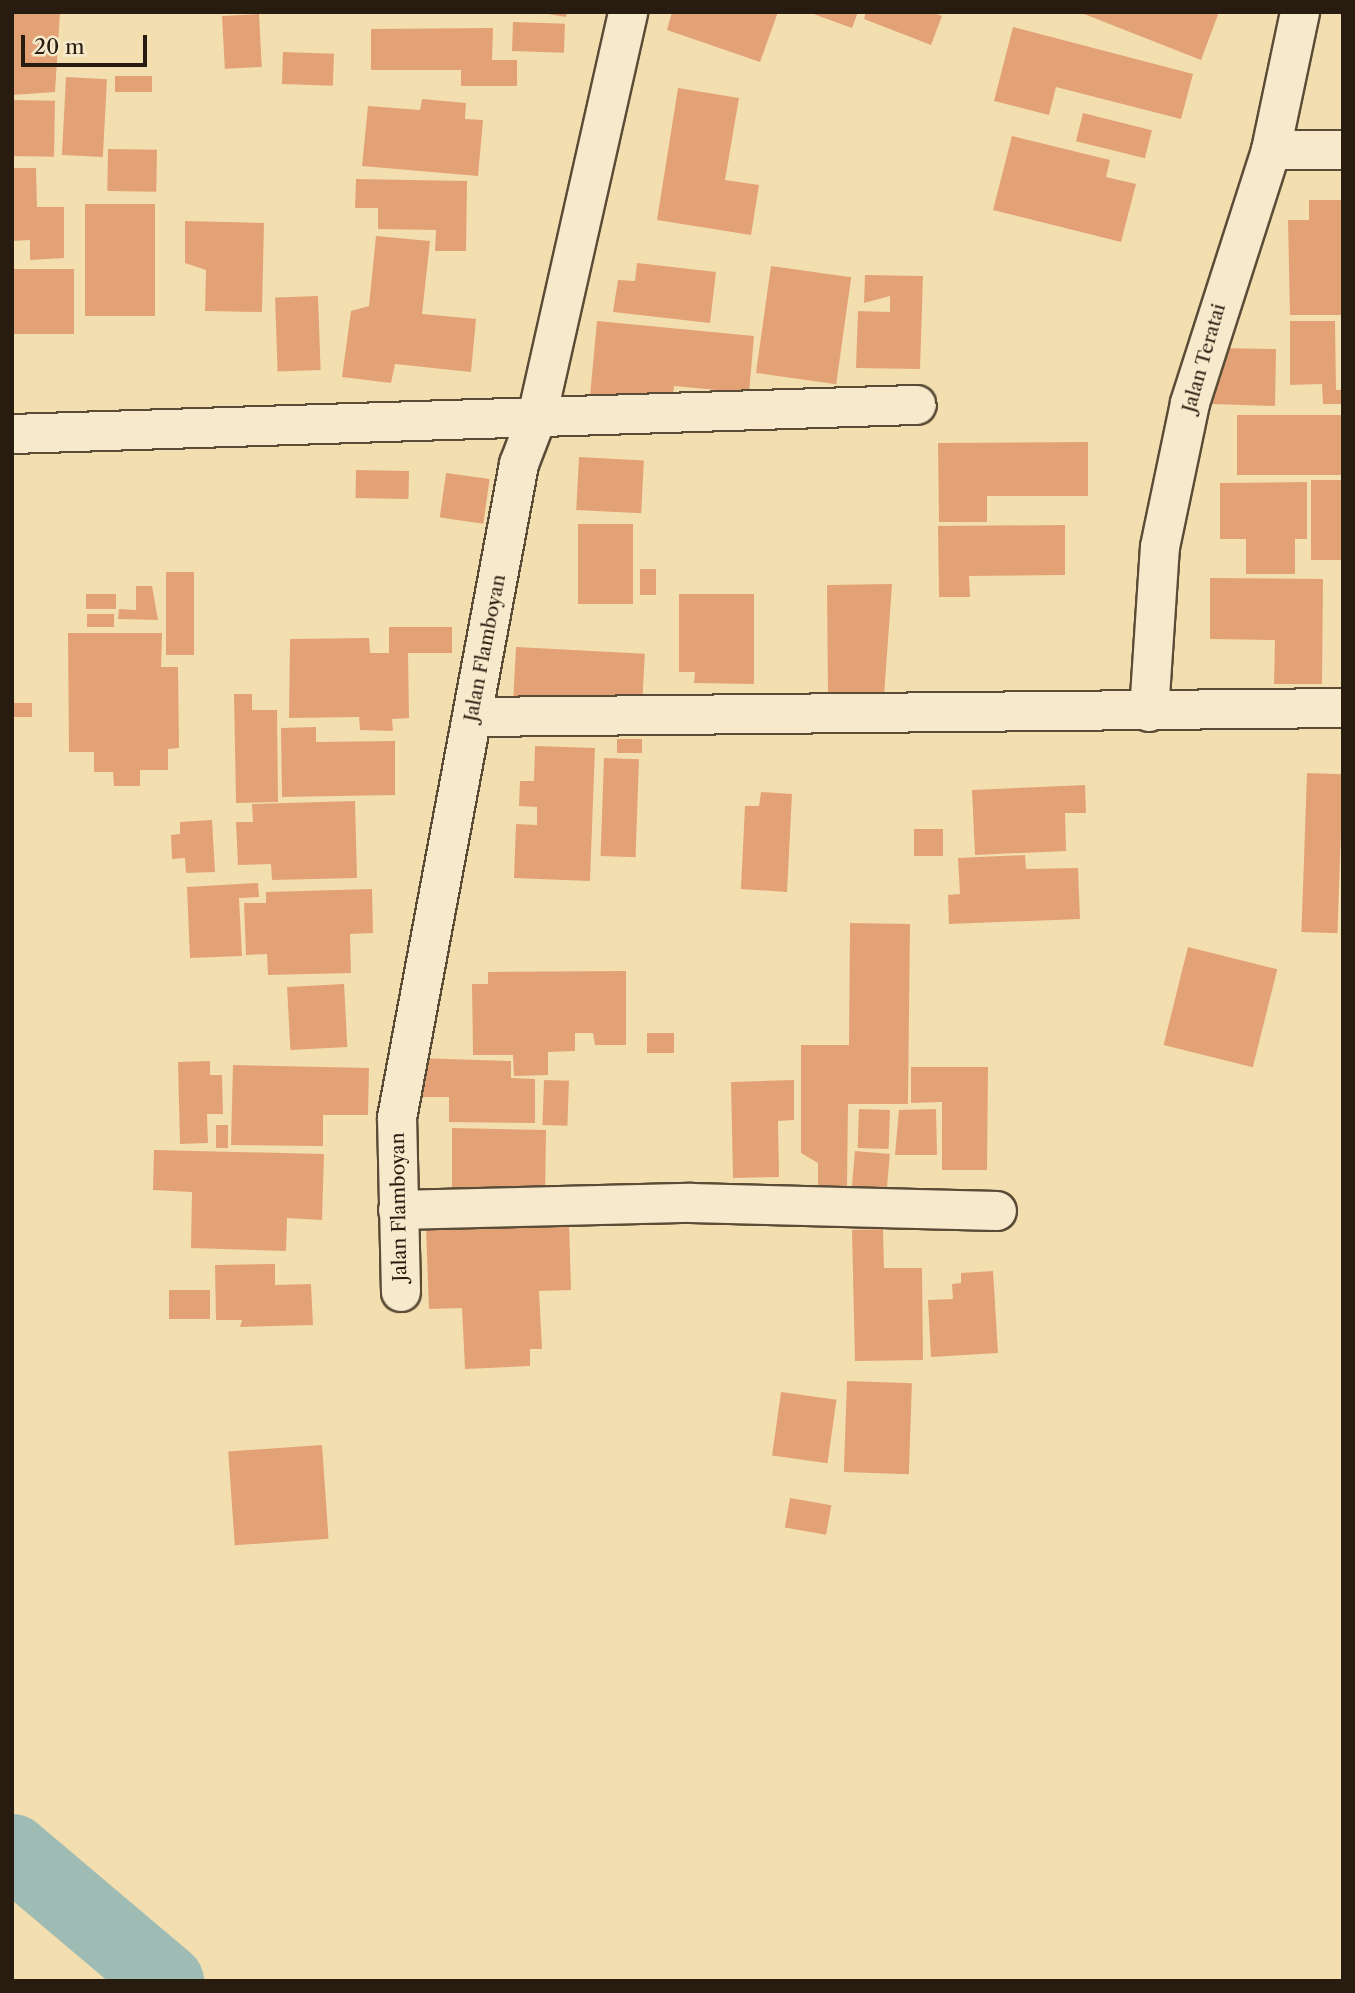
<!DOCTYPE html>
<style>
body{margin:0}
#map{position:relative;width:1355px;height:1993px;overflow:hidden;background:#f3deb0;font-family:"Libre Caslon Text",serif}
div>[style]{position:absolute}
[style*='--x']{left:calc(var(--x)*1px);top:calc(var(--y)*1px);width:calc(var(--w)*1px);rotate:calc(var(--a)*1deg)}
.river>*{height:75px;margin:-37.5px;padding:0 37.5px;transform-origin:37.5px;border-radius:37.5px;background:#9ebbb4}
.building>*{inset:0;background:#e3a275;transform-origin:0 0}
.roads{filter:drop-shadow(2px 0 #5b4c37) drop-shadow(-2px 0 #5b4c37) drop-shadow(0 2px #5b4c37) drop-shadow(0 -2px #5b4c37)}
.street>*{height:38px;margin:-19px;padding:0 19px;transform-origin:19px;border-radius:19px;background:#f7eacc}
span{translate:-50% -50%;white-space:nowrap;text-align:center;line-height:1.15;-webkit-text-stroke:5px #f7eacc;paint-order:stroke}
.street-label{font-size:19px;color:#281b0f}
.frame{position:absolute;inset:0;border:14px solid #281b0f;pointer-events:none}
.scale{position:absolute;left:21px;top:35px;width:126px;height:32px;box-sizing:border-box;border:4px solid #281b0f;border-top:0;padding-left:9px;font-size:21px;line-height:24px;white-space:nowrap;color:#281b0f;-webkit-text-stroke:5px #f7eacc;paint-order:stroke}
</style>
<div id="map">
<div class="river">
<i style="--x:12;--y:1851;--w:202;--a:40.2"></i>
</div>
<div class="building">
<i style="clip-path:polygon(12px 12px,60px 12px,55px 92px,12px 95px)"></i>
<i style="clip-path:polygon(536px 12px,567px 12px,566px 17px)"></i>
<i style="clip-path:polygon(672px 12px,778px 12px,760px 62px,667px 30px)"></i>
<i style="clip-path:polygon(808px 12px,858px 12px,852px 28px)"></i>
<i style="clip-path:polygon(866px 12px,931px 12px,942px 16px,931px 45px,864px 19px)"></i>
<i style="clip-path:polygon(1079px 12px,1219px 12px,1201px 60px)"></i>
<i style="left:259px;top:14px;width:53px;height:37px;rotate:87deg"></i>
<i style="left:513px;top:22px;width:52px;height:29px;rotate:2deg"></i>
<i style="clip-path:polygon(1013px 27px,1193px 74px,1181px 119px,1056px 87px,1049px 115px,994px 101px)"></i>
<i style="clip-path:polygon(493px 28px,492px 60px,517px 60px,517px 86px,461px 86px,461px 70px,371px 70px,371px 29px)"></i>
<i style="left:283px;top:52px;width:51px;height:32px;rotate:2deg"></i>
<i style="left:115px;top:76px;width:37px;height:16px"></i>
<i style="left:66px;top:77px;width:41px;height:78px;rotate:3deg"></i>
<i style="clip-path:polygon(678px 88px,739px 98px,725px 180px,759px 185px,751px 235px,657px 220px)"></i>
<i style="clip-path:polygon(422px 99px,466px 103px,465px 119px,483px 120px,478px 176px,362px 166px,368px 106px,420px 110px)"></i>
<i style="left:12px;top:100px;width:43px;height:56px;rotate:1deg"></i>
<i style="left:1083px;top:113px;width:71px;height:29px;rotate:14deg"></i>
<i style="clip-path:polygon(1012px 136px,1110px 160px,1106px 177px,1136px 184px,1121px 242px,993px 210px)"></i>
<i style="left:108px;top:149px;width:49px;height:42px;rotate:1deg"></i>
<i style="clip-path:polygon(12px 168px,36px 168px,37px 207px,64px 207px,64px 258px,30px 260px,30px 240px,12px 241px)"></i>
<i style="clip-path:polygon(356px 179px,467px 181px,466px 251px,435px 251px,436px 230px,378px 229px,378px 208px,355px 208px)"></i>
<i style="clip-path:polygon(1309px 200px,1342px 200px,1343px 315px,1290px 315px,1288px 220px,1309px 220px)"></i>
<i style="left:85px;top:204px;width:70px;height:112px"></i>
<i style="clip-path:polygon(185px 221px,264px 223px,262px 312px,205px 311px,206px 270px,185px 263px)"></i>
<i style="clip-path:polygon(376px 236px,430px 241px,422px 314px,476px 319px,471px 372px,395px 364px,391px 383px,342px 377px,351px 311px,369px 306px)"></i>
<i style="clip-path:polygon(637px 263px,716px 272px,710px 323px,613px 312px,618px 280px,635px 281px)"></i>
<i style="left:771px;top:266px;width:81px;height:108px;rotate:8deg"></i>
<i style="left:12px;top:269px;width:62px;height:65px"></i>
<i style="clip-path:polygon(865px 275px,923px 276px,920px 369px,856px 368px,858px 311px,890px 312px,890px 296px,864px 303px)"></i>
<i style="left:318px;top:296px;width:74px;height:43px;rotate:88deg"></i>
<i style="clip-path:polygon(597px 321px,754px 336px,749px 393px,674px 386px,672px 404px,590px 396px)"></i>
<i style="clip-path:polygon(1290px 321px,1335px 321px,1336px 390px,1343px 390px,1343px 404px,1323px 404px,1322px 384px,1290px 385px)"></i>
<i style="clip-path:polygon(1221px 348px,1276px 349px,1275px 406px,1212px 404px,1213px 379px,1221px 379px)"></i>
<i style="left:1343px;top:415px;width:60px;height:106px;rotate:90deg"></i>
<i style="clip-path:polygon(1088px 442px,1088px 496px,987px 496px,987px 522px,939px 522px,938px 443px)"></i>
<i style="left:579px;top:457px;width:65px;height:53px;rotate:3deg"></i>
<i style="left:356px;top:470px;width:53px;height:28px;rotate:1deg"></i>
<i style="left:446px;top:473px;width:44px;height:45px;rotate:8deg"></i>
<i style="left:1311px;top:480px;width:32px;height:80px"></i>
<i style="clip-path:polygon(1307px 482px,1307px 539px,1295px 539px,1295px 574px,1246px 574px,1246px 539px,1220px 539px,1220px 483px)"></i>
<i style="left:578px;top:524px;width:55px;height:80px"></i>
<i style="clip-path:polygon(1065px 525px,1065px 575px,969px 576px,970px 597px,939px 597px,938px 526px)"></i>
<i style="left:640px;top:569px;width:16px;height:26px"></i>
<i style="left:166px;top:572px;width:28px;height:83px"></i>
<i style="clip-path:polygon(1210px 578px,1323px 579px,1322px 684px,1274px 684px,1275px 640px,1210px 639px)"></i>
<i style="clip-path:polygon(892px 584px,884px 696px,828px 697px,827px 585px)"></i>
<i style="clip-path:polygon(136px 586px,152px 586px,158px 620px,118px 619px,119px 609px,136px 610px)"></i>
<i style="left:116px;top:594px;width:15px;height:30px;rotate:90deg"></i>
<i style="clip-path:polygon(679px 594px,754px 594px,754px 684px,694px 683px,695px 672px,679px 672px)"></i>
<i style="left:114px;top:614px;width:13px;height:27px;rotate:90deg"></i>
<i style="clip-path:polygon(389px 627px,452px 627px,452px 653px,408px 653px,409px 718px,392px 719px,393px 731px,360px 730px,359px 717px,289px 718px,290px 639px,369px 638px,370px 653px,389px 653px)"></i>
<i style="clip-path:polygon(68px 633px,162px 633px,161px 667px,178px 667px,179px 748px,168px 749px,168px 770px,140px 770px,140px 786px,114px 786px,113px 772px,94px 772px,94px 752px,69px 752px)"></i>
<i style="left:516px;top:647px;width:129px;height:49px;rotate:3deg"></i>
<i style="clip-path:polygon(234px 694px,252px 694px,252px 710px,277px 710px,278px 802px,236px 803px)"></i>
<i style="left:32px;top:703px;width:14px;height:20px;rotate:90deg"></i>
<i style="clip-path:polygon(316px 727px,316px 742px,395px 741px,395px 795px,282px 797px,281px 728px)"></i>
<i style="left:617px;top:739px;width:25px;height:14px"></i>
<i style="clip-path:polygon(535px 746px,595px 748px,590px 881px,514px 878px,516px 824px,537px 825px,537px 807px,519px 806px,520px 781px,534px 781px)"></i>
<i style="left:604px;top:758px;width:35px;height:98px;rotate:2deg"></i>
<i style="left:1307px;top:773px;width:36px;height:159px;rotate:2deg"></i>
<i style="clip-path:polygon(1085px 785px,1086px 813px,1065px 813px,1066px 851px,975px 855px,972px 790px)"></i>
<i style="clip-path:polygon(761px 792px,792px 794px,787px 892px,741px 889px,745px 806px,759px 806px)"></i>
<i style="clip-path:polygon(355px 801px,357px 878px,272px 880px,271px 864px,238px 865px,236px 822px,253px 822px,252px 804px)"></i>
<i style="clip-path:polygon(212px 820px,215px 872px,186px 873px,185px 858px,172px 859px,171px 835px,180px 834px,180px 822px)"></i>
<i style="left:914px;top:829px;width:29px;height:27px"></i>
<i style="clip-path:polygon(1025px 855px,1026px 869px,1078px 868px,1080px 919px,949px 924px,948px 895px,960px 894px,958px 858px)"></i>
<i style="clip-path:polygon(258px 883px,259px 897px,239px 898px,242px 956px,190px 958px,187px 887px)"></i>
<i style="clip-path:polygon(372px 889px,373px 933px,350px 934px,351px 973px,268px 975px,267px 954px,246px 955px,244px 903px,266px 903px,266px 892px)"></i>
<i style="clip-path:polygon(850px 923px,910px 924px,908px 1104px,848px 1104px,847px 1187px,818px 1187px,818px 1163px,801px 1153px,801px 1045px,849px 1045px)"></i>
<i style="left:1188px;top:947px;width:92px;height:101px;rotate:14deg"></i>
<i style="clip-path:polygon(626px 971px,626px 1045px,595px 1045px,593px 1033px,575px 1033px,575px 1051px,548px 1052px,548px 1075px,514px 1076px,513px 1055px,473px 1055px,472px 984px,488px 984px,488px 972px)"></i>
<i style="left:344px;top:984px;width:63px;height:57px;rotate:87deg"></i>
<i style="left:647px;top:1033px;width:27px;height:20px"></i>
<i style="clip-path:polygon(417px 1058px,511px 1061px,511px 1078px,535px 1079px,535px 1123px,449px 1122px,449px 1097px,417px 1097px)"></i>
<i style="clip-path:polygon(210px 1061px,210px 1075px,222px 1075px,223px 1114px,207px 1114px,208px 1143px,180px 1144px,178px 1062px)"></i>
<i style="clip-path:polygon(233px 1065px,369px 1068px,368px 1115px,323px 1115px,323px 1146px,231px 1145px)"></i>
<i style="clip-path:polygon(911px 1067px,988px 1067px,987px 1170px,942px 1170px,942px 1102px,911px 1103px)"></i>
<i style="left:544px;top:1080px;width:25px;height:45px;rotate:2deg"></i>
<i style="clip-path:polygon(794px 1080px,794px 1120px,778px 1121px,779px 1177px,733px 1178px,731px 1082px)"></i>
<i style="left:859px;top:1109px;width:31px;height:39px;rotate:2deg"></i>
<i style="clip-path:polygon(936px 1109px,937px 1155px,895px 1155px,899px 1110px)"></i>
<i style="left:216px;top:1125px;width:12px;height:23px"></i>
<i style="clip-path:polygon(452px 1128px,546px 1130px,545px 1198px,487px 1198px,487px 1188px,452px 1188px)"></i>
<i style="clip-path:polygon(154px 1150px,324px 1154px,322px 1220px,287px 1218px,286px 1251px,191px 1248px,192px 1192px,153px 1190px)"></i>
<i style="left:855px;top:1151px;width:35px;height:46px;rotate:5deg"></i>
<i style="clip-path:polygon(569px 1223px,571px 1290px,539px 1291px,542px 1349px,530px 1349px,530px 1366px,465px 1369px,462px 1308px,429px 1309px,426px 1228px)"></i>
<i style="clip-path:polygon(883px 1229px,884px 1268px,922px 1268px,923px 1360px,855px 1361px,852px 1230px)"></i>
<i style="clip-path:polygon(275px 1264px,275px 1285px,311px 1284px,313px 1325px,240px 1327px,242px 1320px,216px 1320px,215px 1265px)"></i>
<i style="clip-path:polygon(993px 1271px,998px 1353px,931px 1357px,928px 1300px,953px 1299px,952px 1284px,961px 1283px,961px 1273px)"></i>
<i style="left:169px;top:1290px;width:41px;height:29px"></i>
<i style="left:847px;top:1381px;width:65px;height:91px;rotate:2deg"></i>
<i style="left:781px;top:1392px;width:56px;height:64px;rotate:8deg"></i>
<i style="left:322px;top:1445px;width:94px;height:94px;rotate:86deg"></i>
<i style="left:790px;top:1498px;width:42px;height:30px;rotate:10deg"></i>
</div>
<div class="roads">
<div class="street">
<i style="--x:1271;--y:150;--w:72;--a:0"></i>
<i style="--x:12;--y:434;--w:905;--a:-1.84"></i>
<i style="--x:1149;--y:712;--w:165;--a:-86.2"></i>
<i style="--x:1160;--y:547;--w:147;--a:-78.2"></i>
<i style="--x:1190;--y:403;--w:266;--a:-72.2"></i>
<i style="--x:1271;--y:150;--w:141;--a:-78.1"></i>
<i style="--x:472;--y:717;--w:871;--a:-0.59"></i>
<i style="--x:398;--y:1210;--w:293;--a:-1.4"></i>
<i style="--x:691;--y:1203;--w:306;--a:1.5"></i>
<i style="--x:401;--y:1292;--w:174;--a:-91.3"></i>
<i style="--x:397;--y:1118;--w:665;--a:-79.43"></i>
<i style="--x:519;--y:464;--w:50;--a:-69"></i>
<i style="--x:537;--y:417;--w:415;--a:-77.3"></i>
</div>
</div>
<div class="street-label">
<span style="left:1204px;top:358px;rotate:-74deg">Jalan Teratai</span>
<span style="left:485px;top:648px;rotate:-79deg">Jalan Flamboyan</span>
<span style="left:399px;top:1207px;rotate:-91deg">Jalan Flamboyan</span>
</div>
<div class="frame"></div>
<div class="scale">20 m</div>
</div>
